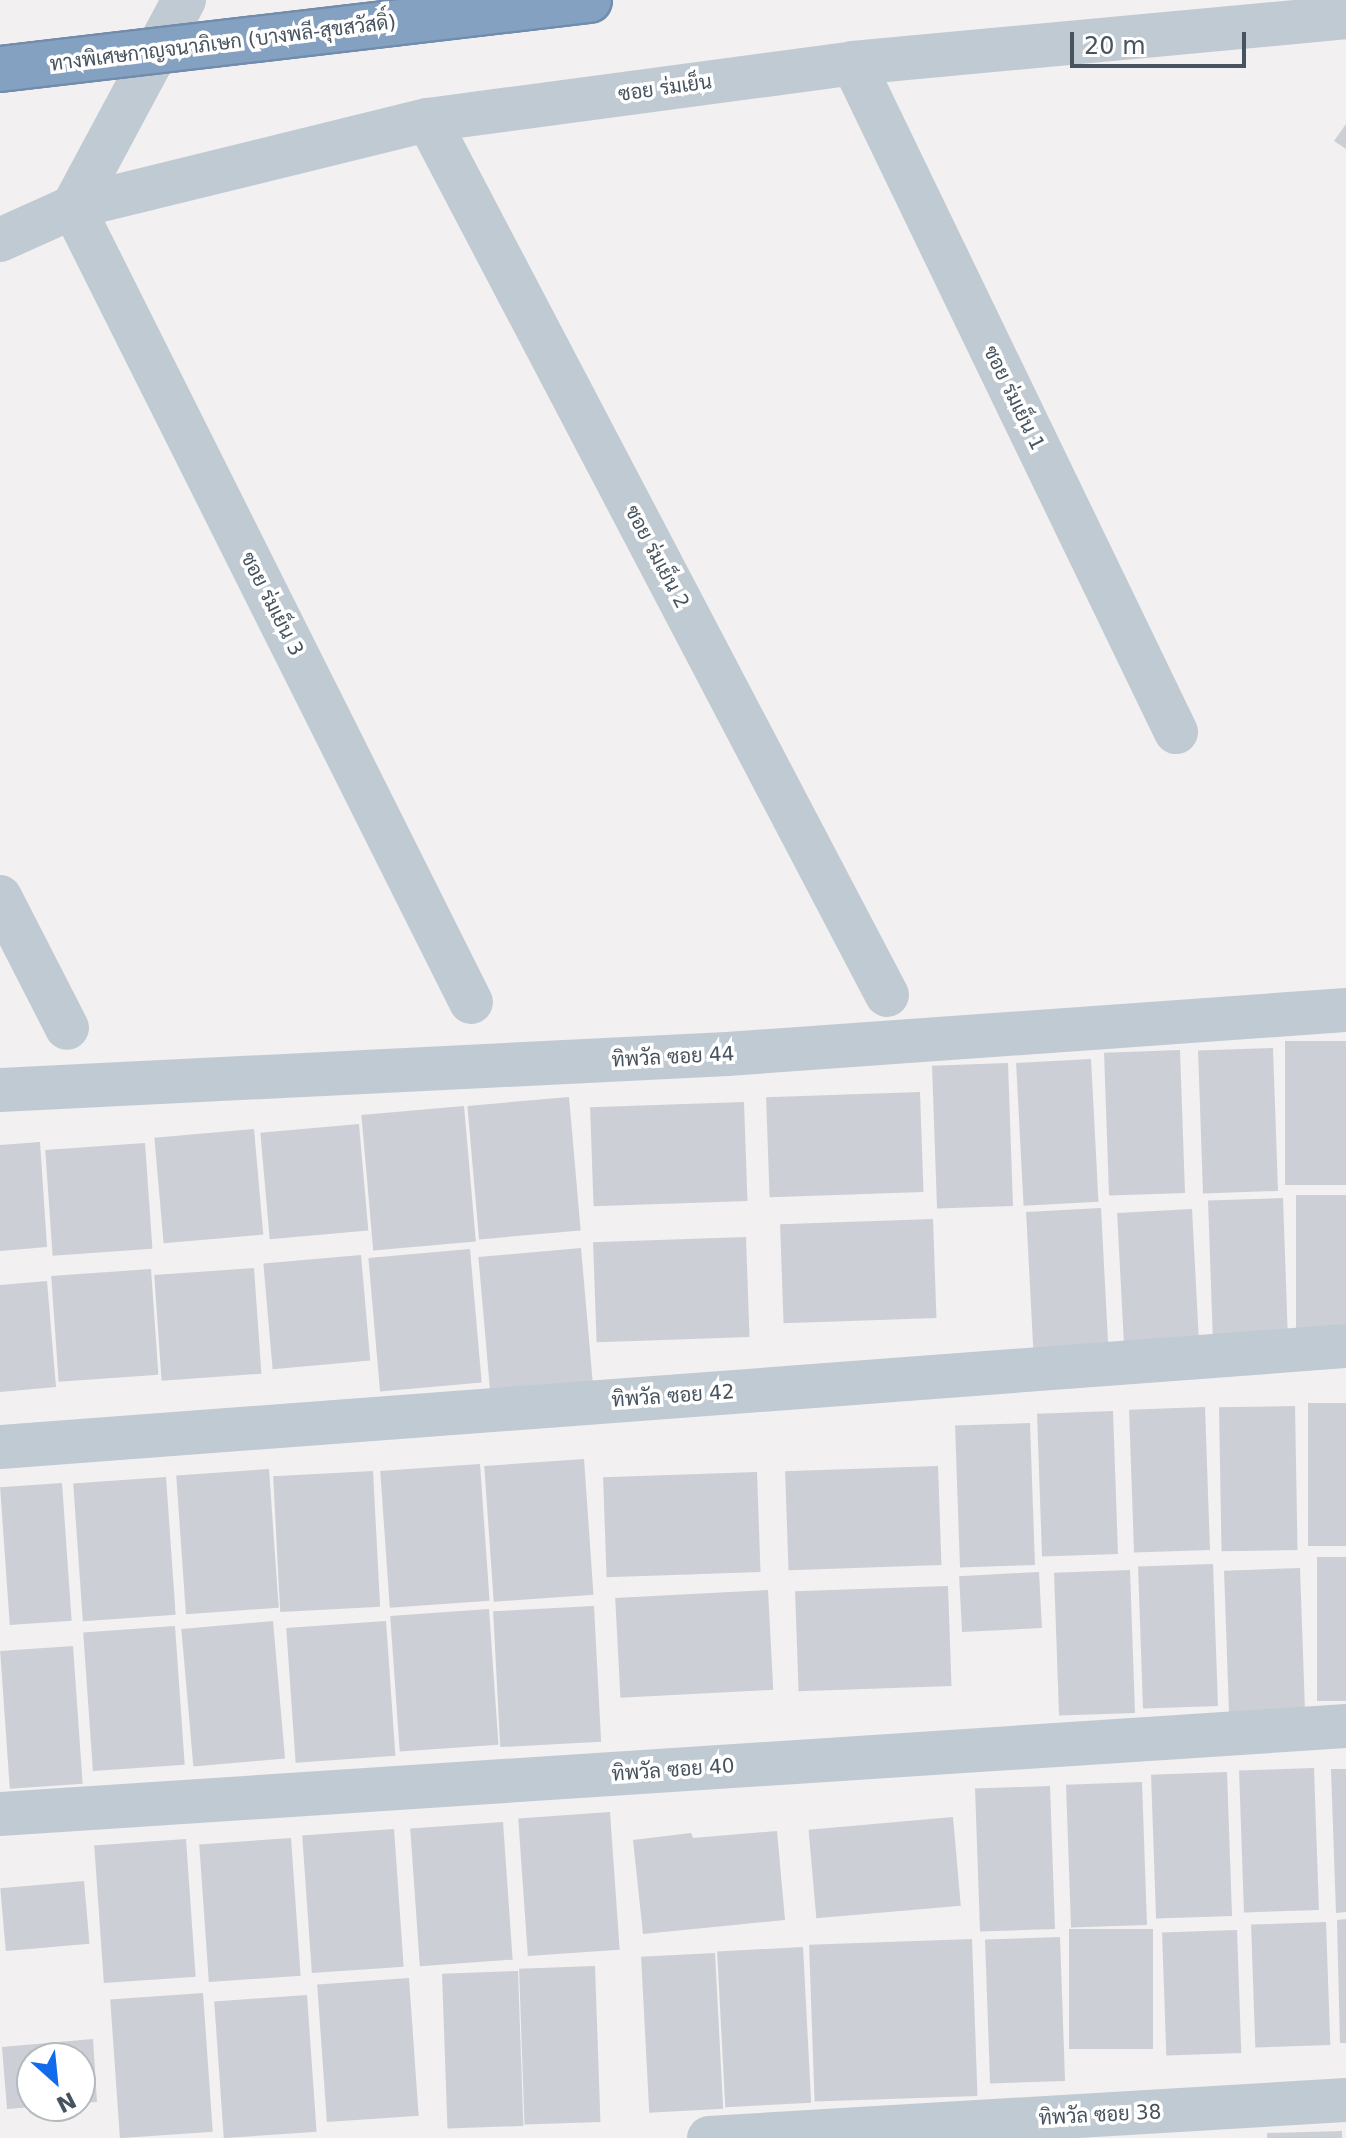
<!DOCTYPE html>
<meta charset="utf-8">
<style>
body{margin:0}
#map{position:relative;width:1346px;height:2138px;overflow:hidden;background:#f2f0f0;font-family:"DejaVu Sans",Sarabun,sans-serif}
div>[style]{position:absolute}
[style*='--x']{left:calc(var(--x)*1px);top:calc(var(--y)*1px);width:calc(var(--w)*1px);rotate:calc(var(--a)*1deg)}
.building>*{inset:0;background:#cccfd5;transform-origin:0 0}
.street>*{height:44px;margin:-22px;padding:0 22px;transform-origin:22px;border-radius:22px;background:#c0cad2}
.bridges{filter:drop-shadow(2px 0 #718cad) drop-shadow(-2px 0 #718cad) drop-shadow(0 2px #718cad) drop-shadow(0 -2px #718cad)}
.highway-bridge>*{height:44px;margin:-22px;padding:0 22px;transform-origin:22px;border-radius:22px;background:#85a1c1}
span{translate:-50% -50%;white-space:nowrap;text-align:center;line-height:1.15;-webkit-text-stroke:7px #fff;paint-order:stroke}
.street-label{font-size:20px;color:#47535e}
.north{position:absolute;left:16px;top:2042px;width:80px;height:80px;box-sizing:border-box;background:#fff;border:2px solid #b5babf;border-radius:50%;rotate:153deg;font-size:22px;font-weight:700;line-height:32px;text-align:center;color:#47535e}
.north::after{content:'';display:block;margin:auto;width:28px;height:36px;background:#116cec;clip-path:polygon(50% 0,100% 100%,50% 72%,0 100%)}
.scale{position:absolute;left:1070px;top:32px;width:176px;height:36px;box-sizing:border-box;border:4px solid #47535e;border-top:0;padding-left:10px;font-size:24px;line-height:28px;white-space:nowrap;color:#47535e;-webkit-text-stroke:6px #fff;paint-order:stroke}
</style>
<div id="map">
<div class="building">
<i style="clip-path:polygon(1346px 124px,1346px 149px,1334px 141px)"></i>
<i style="left:1346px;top:1041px;width:144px;height:61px;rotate:90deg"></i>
<i style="left:1273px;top:1048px;width:143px;height:75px;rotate:88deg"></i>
<i style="left:1180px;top:1050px;width:143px;height:76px;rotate:88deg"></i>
<i style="left:1091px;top:1059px;width:143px;height:75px;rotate:87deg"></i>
<i style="left:1008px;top:1063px;width:143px;height:76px;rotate:88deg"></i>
<i style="left:920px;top:1092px;width:100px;height:154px;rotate:88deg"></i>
<i style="left:569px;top:1097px;width:134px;height:102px;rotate:85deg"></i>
<i style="left:744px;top:1102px;width:99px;height:154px;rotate:88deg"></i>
<i style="left:464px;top:1106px;width:136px;height:103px;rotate:85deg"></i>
<i style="left:359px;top:1124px;width:107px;height:99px;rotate:85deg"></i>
<i style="left:254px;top:1129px;width:106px;height:100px;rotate:85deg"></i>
<i style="clip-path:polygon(40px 1142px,47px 1247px,0 1251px,0 1145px)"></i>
<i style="left:145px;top:1143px;width:106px;height:100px;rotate:86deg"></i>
<i style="left:1346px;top:1195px;width:144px;height:50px;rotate:90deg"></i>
<i style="left:1283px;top:1198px;width:143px;height:75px;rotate:88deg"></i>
<i style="left:1101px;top:1208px;width:144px;height:75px;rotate:87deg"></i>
<i style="left:1192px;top:1209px;width:143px;height:75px;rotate:87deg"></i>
<i style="left:933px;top:1219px;width:99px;height:153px;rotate:88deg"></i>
<i style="left:746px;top:1237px;width:100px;height:153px;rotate:88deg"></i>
<i style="left:581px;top:1248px;width:136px;height:103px;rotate:85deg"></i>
<i style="left:470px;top:1249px;width:134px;height:102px;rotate:85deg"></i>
<i style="left:361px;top:1255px;width:106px;height:98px;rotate:85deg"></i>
<i style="left:254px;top:1268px;width:106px;height:100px;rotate:86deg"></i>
<i style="left:151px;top:1269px;width:106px;height:100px;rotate:86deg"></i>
<i style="clip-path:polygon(47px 1281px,56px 1387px,0 1392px,0 1285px)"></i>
<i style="left:1346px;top:1403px;width:143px;height:38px;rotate:90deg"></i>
<i style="left:1295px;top:1406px;width:144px;height:76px;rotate:89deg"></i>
<i style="left:1205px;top:1407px;width:143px;height:76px;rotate:88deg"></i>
<i style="left:1113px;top:1411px;width:143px;height:76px;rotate:88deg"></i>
<i style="left:1030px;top:1423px;width:142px;height:75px;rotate:88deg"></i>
<i style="left:584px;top:1459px;width:136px;height:100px;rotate:86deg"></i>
<i style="left:480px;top:1464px;width:137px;height:100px;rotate:86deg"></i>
<i style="left:938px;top:1466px;width:99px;height:153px;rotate:88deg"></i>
<i style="left:269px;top:1469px;width:139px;height:93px;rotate:86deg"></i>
<i style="left:373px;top:1471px;width:136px;height:100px;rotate:87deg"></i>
<i style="left:757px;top:1472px;width:100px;height:154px;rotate:88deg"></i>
<i style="left:166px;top:1477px;width:138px;height:93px;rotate:86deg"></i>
<i style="left:62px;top:1483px;width:138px;height:62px;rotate:86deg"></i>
<i style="left:1346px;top:1557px;width:144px;height:29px;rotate:90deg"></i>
<i style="left:1213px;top:1564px;width:142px;height:75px;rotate:88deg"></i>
<i style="left:1300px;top:1568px;width:143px;height:76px;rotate:88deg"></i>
<i style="left:1130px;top:1570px;width:143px;height:76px;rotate:88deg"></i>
<i style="left:1039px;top:1572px;width:56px;height:80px;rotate:87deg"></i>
<i style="left:948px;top:1586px;width:100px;height:153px;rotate:88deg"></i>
<i style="left:768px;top:1590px;width:100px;height:153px;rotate:87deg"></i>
<i style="left:594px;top:1606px;width:136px;height:101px;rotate:87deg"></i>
<i style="left:489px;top:1609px;width:136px;height:99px;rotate:86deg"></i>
<i style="left:273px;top:1621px;width:138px;height:92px;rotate:85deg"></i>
<i style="left:386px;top:1621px;width:135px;height:100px;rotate:86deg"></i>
<i style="left:175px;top:1626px;width:139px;height:92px;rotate:86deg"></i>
<i style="left:73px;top:1646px;width:138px;height:73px;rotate:86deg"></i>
<i style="left:1314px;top:1768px;width:142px;height:75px;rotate:88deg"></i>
<i style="clip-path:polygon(1331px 1769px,1346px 1769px,1346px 1912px,1336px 1913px)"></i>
<i style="left:1227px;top:1772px;width:144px;height:76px;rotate:88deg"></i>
<i style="left:1142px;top:1782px;width:143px;height:76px;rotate:88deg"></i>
<i style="left:1050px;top:1786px;width:143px;height:75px;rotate:88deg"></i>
<i style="left:610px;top:1812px;width:138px;height:92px;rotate:86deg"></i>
<i style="left:953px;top:1817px;width:89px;height:145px;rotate:85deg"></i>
<i style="left:503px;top:1822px;width:138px;height:93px;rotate:86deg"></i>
<i style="left:394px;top:1829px;width:138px;height:92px;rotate:86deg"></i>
<i style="clip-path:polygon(777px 1831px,785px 1920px,643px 1934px,633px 1840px,691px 1833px,693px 1838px)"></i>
<i style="left:291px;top:1838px;width:138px;height:92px;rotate:86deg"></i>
<i style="left:186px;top:1839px;width:138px;height:92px;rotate:86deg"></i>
<i style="left:84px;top:1881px;width:63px;height:84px;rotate:85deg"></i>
<i style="clip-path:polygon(1346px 1919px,1346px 2043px,1340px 2043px,1337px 1920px)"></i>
<i style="left:1326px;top:1922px;width:123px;height:75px;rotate:88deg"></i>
<i style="left:1153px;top:1929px;width:120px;height:84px;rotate:90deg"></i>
<i style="left:1237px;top:1930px;width:123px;height:75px;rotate:88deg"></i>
<i style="left:1060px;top:1937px;width:144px;height:75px;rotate:88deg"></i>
<i style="left:972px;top:1939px;width:157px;height:163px;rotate:88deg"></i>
<i style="left:803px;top:1947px;width:156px;height:86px;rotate:87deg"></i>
<i style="left:715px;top:1953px;width:156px;height:74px;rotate:87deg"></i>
<i style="left:595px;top:1966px;width:156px;height:76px;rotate:88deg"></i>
<i style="left:518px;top:1971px;width:155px;height:76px;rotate:88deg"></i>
<i style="left:409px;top:1978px;width:138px;height:92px;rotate:86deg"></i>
<i style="left:203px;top:1993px;width:139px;height:93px;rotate:86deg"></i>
<i style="left:307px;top:1995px;width:137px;height:93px;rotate:86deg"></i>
<i style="clip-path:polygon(93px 2039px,97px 2102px,80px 2103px,80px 2058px,32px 2058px,32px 2107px,7px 2109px,2px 2047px)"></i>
<i style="clip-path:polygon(1342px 2131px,1342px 2138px,1267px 2138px,1267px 2133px)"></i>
</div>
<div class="street">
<i style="--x:853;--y:63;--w:743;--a:64.23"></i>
<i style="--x:428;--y:120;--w:988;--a:62.32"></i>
<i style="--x:73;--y:207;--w:889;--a:63.41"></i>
<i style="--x:73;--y:207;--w:235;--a:-61.8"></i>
<i style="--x:0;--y:240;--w:80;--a:-24.3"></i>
<i style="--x:73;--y:207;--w:366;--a:-13.8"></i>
<i style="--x:428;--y:120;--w:429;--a:-7.6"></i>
<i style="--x:853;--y:63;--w:495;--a:-5.3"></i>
<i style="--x:0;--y:897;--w:147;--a:62.9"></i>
<i style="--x:0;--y:1090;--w:728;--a:-2.83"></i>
<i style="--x:727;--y:1054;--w:621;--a:-4.07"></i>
<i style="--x:0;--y:1447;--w:1350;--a:-4.29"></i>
<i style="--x:0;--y:1814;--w:1349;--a:-3.74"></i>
<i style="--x:709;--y:2138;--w:638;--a:-3.41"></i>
</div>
<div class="bridges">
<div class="highway-bridge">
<i style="--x:0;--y:69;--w:593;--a:-6.68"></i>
</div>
</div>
<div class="street-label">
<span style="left:223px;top:43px;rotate:-7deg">ทางพิเศษกาญจนาภิเษก (บางพลี-สุขสวัสดิ์)</span>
<span style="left:665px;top:88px;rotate:-8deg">ซอย ร่มเย็น</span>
<span style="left:1014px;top:398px;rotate:64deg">ซอย ร่มเย็น 1</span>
<span style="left:657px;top:557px;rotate:62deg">ซอย ร่มเย็น 2</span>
<span style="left:272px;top:604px;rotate:63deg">ซอย ร่มเย็น 3</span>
<span style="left:673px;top:1057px;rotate:-3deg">ทิพวัล ซอย 44</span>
<span style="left:673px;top:1396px;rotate:-4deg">ทิพวัล ซอย 42</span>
<span style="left:673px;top:1770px;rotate:-4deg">ทิพวัล ซอย 40</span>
<span style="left:1100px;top:2115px;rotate:-3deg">ทิพวัล ซอย 38</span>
</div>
<div class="north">N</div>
<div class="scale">20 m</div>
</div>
